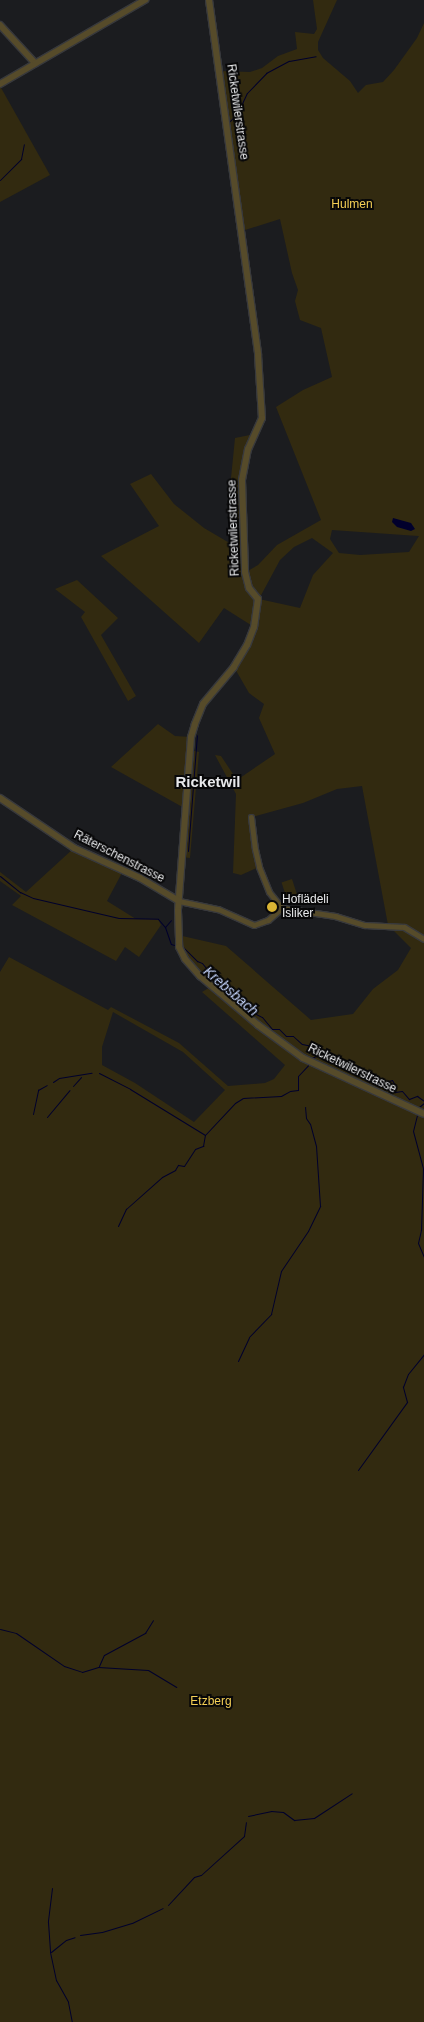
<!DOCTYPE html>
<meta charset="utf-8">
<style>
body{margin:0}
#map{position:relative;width:424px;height:2022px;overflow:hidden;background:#1b1c1f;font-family:Helvetica,sans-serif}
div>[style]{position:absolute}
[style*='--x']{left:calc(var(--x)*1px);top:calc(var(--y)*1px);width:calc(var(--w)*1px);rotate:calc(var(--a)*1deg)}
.green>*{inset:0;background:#322a10;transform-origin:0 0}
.water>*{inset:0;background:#01002c}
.stream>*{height:1px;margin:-0.5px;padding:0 0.5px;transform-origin:0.5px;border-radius:0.5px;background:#01002c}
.roads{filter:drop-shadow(1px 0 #38393c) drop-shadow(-1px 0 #38393c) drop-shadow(0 1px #38393c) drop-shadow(0 -1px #38393c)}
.minor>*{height:5px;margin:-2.5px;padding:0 2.5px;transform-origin:2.5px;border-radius:2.5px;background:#564b2a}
.tertiary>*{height:6px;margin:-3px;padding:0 3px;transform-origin:3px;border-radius:3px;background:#564b2a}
.dots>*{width:14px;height:14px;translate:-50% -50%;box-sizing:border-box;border:2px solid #070708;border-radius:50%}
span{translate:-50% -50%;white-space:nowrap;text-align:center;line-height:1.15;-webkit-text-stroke:4px #070708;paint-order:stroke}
.street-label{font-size:12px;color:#e8e9eb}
.park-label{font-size:12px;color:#f4cf55}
.poi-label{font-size:12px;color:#e8e9eb}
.left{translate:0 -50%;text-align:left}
.water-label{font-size:14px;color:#c3d3fa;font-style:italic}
.quarter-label{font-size:15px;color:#e8e9eb;font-weight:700}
</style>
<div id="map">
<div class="green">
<i style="clip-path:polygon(evenodd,313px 0,337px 0,318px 42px,318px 50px,323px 58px,350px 81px,358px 93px,366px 85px,383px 82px,394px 70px,417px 38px,424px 23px,424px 2022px,0 2022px,0 972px,9px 957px,108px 1010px,111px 1007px,179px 1043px,228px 1086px,265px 1083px,274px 1079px,285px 1065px,202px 992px,212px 986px,185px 959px,178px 935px,226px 946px,311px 1020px,353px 1014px,373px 989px,398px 970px,411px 948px,388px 925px,362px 786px,337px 789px,303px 803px,252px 817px,259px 867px,241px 875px,233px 873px,236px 794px,215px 755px,221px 756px,237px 780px,275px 754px,259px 718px,264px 704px,249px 693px,234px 667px,254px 627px,224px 608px,199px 643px,101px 556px,159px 526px,130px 484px,151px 474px,174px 504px,204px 528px,238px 548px,236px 510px,229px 498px,235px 438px,255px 434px,244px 463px,246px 572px,258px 565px,277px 545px,321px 520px,276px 407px,303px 390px,332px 377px,321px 328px,300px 320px,295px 301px,298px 290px,292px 273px,280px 219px,242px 231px,219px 71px,250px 72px,262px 68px,278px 56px,297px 49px,295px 32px,314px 34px,317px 29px,313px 0,332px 530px,418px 536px,419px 536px,409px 552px,360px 555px,339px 553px,330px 539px,332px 530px,313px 0,312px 538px,333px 553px,313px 575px,300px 608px,259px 599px,280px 560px,294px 547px,312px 538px,313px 0,113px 1012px,183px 1052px,225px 1090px,194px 1122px,135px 1083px,102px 1065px,102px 1047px,113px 1012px)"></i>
<i style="clip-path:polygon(0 86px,50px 175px,0 202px)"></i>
<i style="clip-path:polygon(77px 580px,118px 618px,101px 635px,136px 696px,128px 701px,81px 617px,85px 612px,55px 589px)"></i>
<i style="clip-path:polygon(158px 724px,175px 736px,191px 737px,190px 750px,199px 752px,190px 858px,182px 857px,186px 809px,111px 767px)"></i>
<i style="clip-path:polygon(74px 848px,123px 871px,107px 901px,136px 919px,158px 919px,161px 925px,139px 957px,125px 947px,116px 961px,12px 905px,21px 896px,0 881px,0 872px,26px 892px)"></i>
<i style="left:292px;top:879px;width:22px;height:11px;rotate:72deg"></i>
</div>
<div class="water">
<i style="clip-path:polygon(393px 518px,411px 523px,415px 529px,411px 531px,397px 527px,392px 522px)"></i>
</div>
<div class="stream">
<i style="--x:230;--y:121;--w:12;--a:-48"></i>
<i style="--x:238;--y:112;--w:21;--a:-65"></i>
<i style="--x:247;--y:93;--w:28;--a:-46"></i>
<i style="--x:266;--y:73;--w:26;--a:-28"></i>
<i style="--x:289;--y:61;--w:27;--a:-10"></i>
<i style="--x:0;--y:180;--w:30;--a:-45"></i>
<i style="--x:21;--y:159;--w:15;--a:-79"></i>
<i style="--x:188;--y:851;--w:116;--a:-85.6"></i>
<i style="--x:0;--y:876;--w:26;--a:39"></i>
<i style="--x:20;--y:892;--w:14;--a:25"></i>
<i style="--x:33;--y:898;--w:88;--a:13.1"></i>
<i style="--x:119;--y:918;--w:39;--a:1"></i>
<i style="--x:158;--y:919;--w:11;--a:49"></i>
<i style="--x:165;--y:927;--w:18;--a:71"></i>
<i style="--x:171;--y:944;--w:6;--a:18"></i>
<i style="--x:165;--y:927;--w:9;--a:-49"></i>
<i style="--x:183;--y:947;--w:20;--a:45"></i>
<i style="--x:197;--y:961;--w:5;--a:22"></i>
<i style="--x:202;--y:963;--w:26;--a:51"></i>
<i style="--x:218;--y:983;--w:6;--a:18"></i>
<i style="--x:224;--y:985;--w:13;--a:45"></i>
<i style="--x:233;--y:994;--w:6;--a:9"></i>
<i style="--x:239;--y:995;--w:23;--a:50"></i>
<i style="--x:254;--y:1013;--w:9;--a:27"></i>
<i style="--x:262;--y:1017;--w:16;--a:50"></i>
<i style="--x:272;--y:1029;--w:7;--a:0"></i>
<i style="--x:279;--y:1029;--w:10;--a:45"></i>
<i style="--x:286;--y:1036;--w:7;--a:0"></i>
<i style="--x:293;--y:1036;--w:12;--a:42"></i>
<i style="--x:302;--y:1044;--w:10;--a:11"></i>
<i style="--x:312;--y:1046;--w:18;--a:45"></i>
<i style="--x:325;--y:1059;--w:29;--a:10"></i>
<i style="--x:354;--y:1064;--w:18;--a:52"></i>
<i style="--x:365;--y:1078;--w:12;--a:31"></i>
<i style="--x:375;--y:1084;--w:17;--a:-13"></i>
<i style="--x:392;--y:1080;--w:6;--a:59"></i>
<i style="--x:395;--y:1085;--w:4;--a:117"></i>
<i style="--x:393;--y:1089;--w:4;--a:56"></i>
<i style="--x:395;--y:1092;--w:7;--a:-8"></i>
<i style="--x:402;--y:1091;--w:11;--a:49"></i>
<i style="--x:409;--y:1099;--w:9;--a:-21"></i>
<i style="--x:417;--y:1096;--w:9;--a:36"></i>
<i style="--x:312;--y:1058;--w:7;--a:-27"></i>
<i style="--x:99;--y:1073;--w:35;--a:27"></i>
<i style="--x:130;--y:1089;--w:88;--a:31.5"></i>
<i style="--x:205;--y:1135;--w:44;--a:-46.8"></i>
<i style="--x:235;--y:1103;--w:9;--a:-32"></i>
<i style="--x:243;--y:1098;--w:38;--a:-3"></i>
<i style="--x:281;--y:1096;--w:10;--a:-29"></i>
<i style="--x:290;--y:1091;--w:8;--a:-7"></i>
<i style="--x:298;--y:1090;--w:14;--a:-90"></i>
<i style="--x:298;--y:1076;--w:16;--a:-47"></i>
<i style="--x:53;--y:1082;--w:7;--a:-34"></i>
<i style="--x:59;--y:1078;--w:33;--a:-9"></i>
<i style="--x:73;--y:1086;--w:12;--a:-48"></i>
<i style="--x:419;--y:1107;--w:6;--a:-39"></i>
<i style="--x:33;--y:1114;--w:25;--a:-78"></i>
<i style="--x:38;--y:1090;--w:10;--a:-29"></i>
<i style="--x:417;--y:1115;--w:16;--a:104"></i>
<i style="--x:413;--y:1131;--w:38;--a:75"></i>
<i style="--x:423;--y:1168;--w:62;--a:91.8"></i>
<i style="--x:421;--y:1230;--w:13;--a:103"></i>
<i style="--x:418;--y:1243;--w:15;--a:67"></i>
<i style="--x:47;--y:1117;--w:35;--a:-50"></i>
<i style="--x:118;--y:1226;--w:19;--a:-65"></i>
<i style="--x:126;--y:1209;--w:48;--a:-41.6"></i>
<i style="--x:162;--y:1177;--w:15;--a:-28"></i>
<i style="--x:175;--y:1170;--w:6;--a:-59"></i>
<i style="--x:178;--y:1165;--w:6;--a:9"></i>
<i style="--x:184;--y:1166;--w:20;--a:-57"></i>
<i style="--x:195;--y:1149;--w:9;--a:-21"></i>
<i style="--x:203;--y:1146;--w:11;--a:-80"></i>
<i style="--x:238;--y:1361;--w:26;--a:-65"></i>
<i style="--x:249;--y:1337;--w:32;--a:-46"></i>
<i style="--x:271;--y:1314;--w:44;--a:-76.9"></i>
<i style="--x:281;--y:1271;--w:48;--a:-56"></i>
<i style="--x:308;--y:1231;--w:28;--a:-64"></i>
<i style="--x:320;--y:1206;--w:60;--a:-93.8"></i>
<i style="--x:316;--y:1146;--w:23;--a:-105"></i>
<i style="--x:310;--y:1124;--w:7;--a:-124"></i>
<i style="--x:306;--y:1118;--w:11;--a:-95"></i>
<i style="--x:358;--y:1470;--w:84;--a:-54.2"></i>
<i style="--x:407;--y:1402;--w:16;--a:-105"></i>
<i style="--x:403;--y:1387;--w:14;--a:-69"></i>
<i style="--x:408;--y:1374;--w:26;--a:-51"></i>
<i style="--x:0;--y:1629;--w:16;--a:14"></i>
<i style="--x:16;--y:1633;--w:58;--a:34.5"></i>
<i style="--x:64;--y:1666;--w:19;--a:18"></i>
<i style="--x:82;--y:1672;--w:17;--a:-17"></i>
<i style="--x:98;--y:1667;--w:50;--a:3.4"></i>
<i style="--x:148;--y:1670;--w:33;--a:31"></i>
<i style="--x:99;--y:1666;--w:12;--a:-66"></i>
<i style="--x:104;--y:1655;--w:47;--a:-28.2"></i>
<i style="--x:145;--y:1633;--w:15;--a:-58"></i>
<i style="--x:248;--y:1816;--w:24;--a:-12"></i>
<i style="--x:271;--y:1811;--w:12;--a:5"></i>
<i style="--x:283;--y:1812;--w:14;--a:36"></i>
<i style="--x:294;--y:1820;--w:20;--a:-6"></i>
<i style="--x:314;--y:1818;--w:45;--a:-33.3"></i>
<i style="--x:52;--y:1888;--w:34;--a:97"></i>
<i style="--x:48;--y:1922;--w:30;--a:86"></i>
<i style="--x:50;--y:1952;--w:29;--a:78"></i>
<i style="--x:56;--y:1980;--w:25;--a:61"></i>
<i style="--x:68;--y:2002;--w:20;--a:79"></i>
<i style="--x:168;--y:1905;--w:38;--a:-47"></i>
<i style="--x:194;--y:1877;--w:7;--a:-16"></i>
<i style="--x:201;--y:1875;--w:58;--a:-42.2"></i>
<i style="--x:244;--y:1836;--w:14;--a:-82"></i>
<i style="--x:80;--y:1935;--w:22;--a:-8"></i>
<i style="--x:102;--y:1932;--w:31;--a:-17"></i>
<i style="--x:132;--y:1923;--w:34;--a:-26"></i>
<i style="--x:51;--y:1952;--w:19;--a:-39"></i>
<i style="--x:66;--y:1940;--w:9;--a:-18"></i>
</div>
<div class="roads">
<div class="minor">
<i style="--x:251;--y:817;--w:32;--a:83"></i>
<i style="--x:255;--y:849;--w:18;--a:77"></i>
<i style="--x:259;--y:867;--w:27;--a:68"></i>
<i style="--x:269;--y:892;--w:21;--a:51"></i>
<i style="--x:179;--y:901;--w:40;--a:12"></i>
<i style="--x:218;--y:909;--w:39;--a:24"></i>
<i style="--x:254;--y:925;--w:15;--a:-20"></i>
<i style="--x:268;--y:920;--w:18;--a:-41"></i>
<i style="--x:282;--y:908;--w:54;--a:8.6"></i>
<i style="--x:335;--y:916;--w:31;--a:17"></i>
<i style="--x:365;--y:925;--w:39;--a:3"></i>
<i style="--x:404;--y:927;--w:23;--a:31"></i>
</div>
<div class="tertiary">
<i style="--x:209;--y:0;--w:358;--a:82.1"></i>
<i style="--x:258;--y:355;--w:63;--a:86.4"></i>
<i style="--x:262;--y:418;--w:34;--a:114"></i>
<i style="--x:248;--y:449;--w:32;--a:101"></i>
<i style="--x:242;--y:480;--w:92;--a:88.1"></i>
<i style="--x:245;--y:572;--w:16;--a:76"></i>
<i style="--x:249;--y:588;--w:14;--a:51"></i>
<i style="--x:258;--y:599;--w:28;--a:98"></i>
<i style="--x:254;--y:627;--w:19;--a:111"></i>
<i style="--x:247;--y:645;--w:26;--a:121"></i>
<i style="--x:234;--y:667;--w:48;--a:130"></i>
<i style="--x:203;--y:704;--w:22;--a:112"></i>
<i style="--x:195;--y:724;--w:14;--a:107"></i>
<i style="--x:191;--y:737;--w:174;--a:94.3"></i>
<i style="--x:178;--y:911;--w:36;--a:88"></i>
<i style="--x:179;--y:947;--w:13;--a:63"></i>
<i style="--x:185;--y:959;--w:23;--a:49"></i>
<i style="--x:200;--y:976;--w:76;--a:40.2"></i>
<i style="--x:258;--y:1025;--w:56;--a:36.3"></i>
<i style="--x:303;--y:1058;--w:133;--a:24.8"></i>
<i style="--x:0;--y:25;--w:52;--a:47.4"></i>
<i style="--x:0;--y:84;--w:168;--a:-30.1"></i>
<i style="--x:0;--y:798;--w:89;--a:34"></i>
<i style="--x:74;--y:848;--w:72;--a:24.4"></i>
<i style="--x:140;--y:878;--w:45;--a:30.5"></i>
</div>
</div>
<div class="dots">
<i style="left:272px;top:907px;background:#d9b434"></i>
</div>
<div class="street-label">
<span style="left:237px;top:112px;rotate:82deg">Ricketwilerstrasse</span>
<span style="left:234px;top:528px;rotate:-92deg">Ricketwilerstrasse</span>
<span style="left:119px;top:857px;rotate:27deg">Räterschenstrasse</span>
<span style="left:352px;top:1069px;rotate:26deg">Ricketwilerstrasse</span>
</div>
<div class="park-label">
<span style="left:352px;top:205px">Hulmen</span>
<span style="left:211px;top:1702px">Etzberg</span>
</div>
<div class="poi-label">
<span class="left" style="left:282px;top:907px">Hoflädeli<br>Isliker</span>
</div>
<div class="water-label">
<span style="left:231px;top:991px;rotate:41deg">Krebsbach</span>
</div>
<div class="quarter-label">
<span style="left:208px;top:782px">Ricketwil</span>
</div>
</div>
